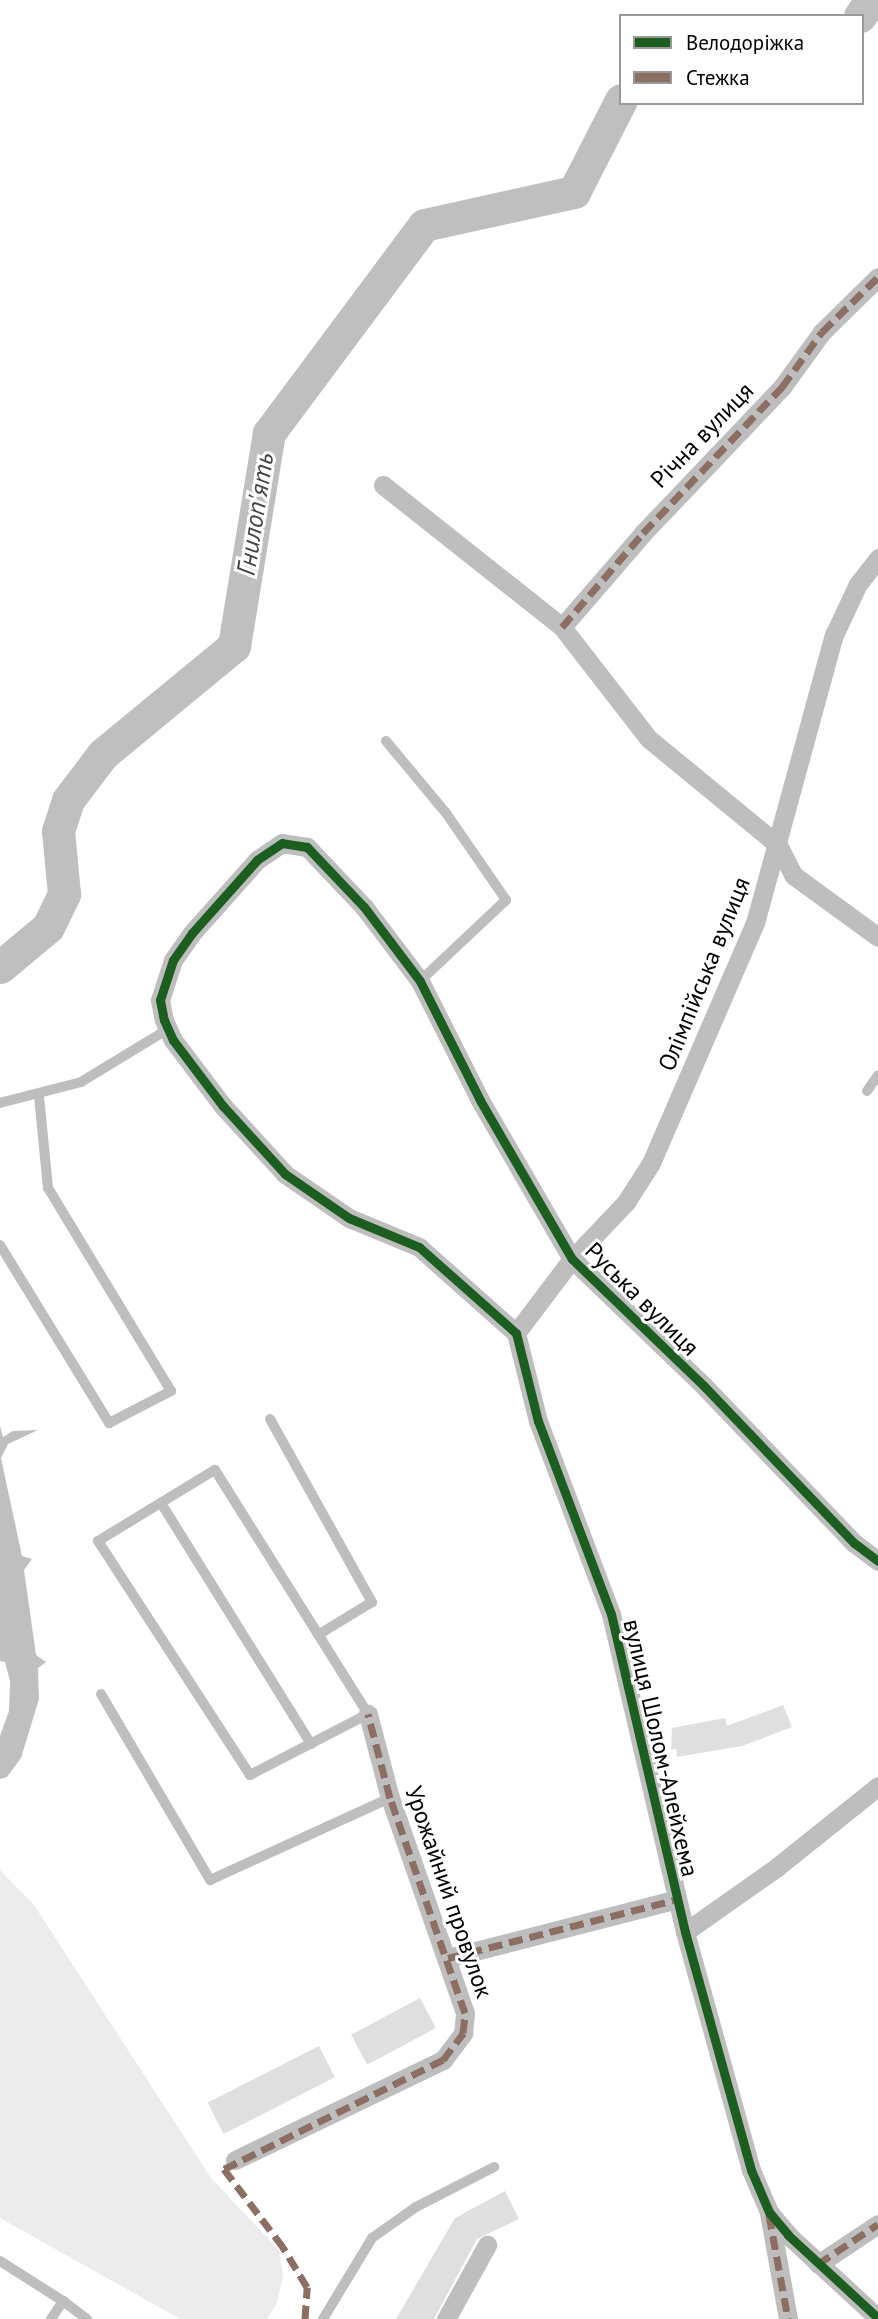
<!DOCTYPE html>
<meta charset="utf-8">
<style>
body{margin:0}
#map{position:relative;width:878px;height:2319px;overflow:hidden;background:#fff;font-family:"PT Sans",sans-serif}
div>[style]{position:absolute}
[style*='--x']{left:calc(var(--x)*1px);top:calc(var(--y)*1px);width:calc(var(--w)*1px);rotate:calc(var(--a)*1deg)}
.green>*{inset:0;background:#ececec}
.water>*{inset:0;background:#bfbfbf}
.river>*{height:33px;margin:-16.5px;padding:0 16.5px;transform-origin:16.5px;border-radius:16.5px;background:#bfbfbf}
.building>*{inset:0;background:#dfdfdf;transform-origin:0 0}
.service>*{height:10px;margin:-5px;padding:0 5px;transform-origin:5px;border-radius:5px;background:#bebebe}
.minor>*{height:19px;margin:-9.5px;padding:0 9.5px;transform-origin:9.5px;border-radius:9.5px;background:#bebebe}
.quiet>*{height:7px;margin-top:-3.5px;transform-origin:0;background:repeating-linear-gradient(90deg,#8d6e63 0 14px,transparent 0 21px)}
.cycleway>*{height:9px;margin:-4.5px;padding:0 4.5px;transform-origin:4.5px;border-radius:4.5px;background:#1b5e20}
span{translate:-50% -50%;white-space:nowrap;text-align:center;line-height:1.15;-webkit-text-stroke:6px #fff;paint-order:stroke}
.street-label{font-size:24px;color:#000}
.water-label{font-size:26px;color:#444;font-style:italic}
.legend{position:absolute;left:619px;top:14px;width:245px;height:91px;box-sizing:border-box;background:#fff;border:2px solid #999;margin:0;padding:9px 12px;list-style:none;font-size:21px;color:#000}
.legend li{display:flex;align-items:center;gap:14px;height:35px}
.legend b{width:35px;border:2px solid #999}
</style>
<div id="map">
<div class="green">
<i style="clip-path:polygon(0 1870px,34px 1905px,211px 2178px,279px 2250px,283px 2275px,277px 2303px,267px 2319px,180px 2319px,0 2218px)"></i>
</div>
<div class="water">
<i style="clip-path:polygon(0 1426px,3px 1437px,13px 1431px,38px 1430px,8px 1444px,1px 1458px,22px 1556px,32px 1559px,24px 1570px,36px 1655px,46px 1662px,38px 1668px,39px 1699px,21px 1758px,7px 1777px,0 1779px,0 1736px,9px 1711px,10px 1681px,5px 1662px,0 1661px)"></i>
</div>
<div class="river">
<i style="--x:860;--y:16;--w:19;--a:-55"></i>
<i style="--x:0;--y:967;--w:62;--a:-39.8"></i>
<i style="--x:48;--y:927;--w:37;--a:-64"></i>
<i style="--x:64;--y:894;--w:63;--a:-95.4"></i>
<i style="--x:58;--y:831;--w:33;--a:-72"></i>
<i style="--x:68;--y:800;--w:58;--a:-52.7"></i>
<i style="--x:103;--y:754;--w:170;--a:-39.5"></i>
<i style="--x:234;--y:646;--w:216;--a:-80.7"></i>
<i style="--x:269;--y:433;--w:259;--a:-53.3"></i>
<i style="--x:424;--y:225;--w:154;--a:-12.4"></i>
<i style="--x:574;--y:192;--w:103;--a:-62.9"></i>
</div>
<div class="building">
<i style="clip-path:polygon(783px 1705px,792px 1727px,742px 1746px,677px 1757px,676px 1749px,671px 1750px,672px 1728px,725px 1718px,727px 1726px)"></i>
<i style="left:420px;top:1998px;width:34px;height:78px;rotate:62deg"></i>
<i style="left:319px;top:2046px;width:35px;height:125px;rotate:63deg"></i>
<i style="clip-path:polygon(505px 2191px,519px 2219px,477px 2239px,434px 2319px,396px 2319px,455px 2218px)"></i>
</div>
<div class="service">
<i style="--x:386;--y:741;--w:94;--a:50.2"></i>
<i style="--x:446;--y:813;--w:106;--a:55.4"></i>
<i style="--x:506;--y:900;--w:118;--a:136.7"></i>
<i style="--x:867;--y:1091;--w:19;--a:-55"></i>
<i style="--x:0;--y:1103;--w:84;--a:-14.5"></i>
<i style="--x:81;--y:1082;--w:102;--a:-31.3"></i>
<i style="--x:0;--y:1245;--w:209;--a:58.5"></i>
<i style="--x:109;--y:1423;--w:70;--a:-27.3"></i>
<i style="--x:171;--y:1391;--w:237;--a:-121.2"></i>
<i style="--x:48;--y:1188;--w:92;--a:-95.6"></i>
<i style="--x:270;--y:1419;--w:210;--a:60.9"></i>
<i style="--x:372;--y:1602;--w:63;--a:148.6"></i>
<i style="--x:215;--y:1470;--w:288;--a:57.9"></i>
<i style="--x:368;--y:1714;--w:133;--a:152.7"></i>
<i style="--x:250;--y:1775;--w:279;--a:-123"></i>
<i style="--x:98;--y:1541;--w:137;--a:-31.3"></i>
<i style="--x:161;--y:1503;--w:284;--a:58.1"></i>
<i style="--x:101;--y:1694;--w:216;--a:59.6"></i>
<i style="--x:210;--y:1880;--w:198;--a:-24.5"></i>
<i style="--x:0;--y:2261;--w:75;--a:32.4"></i>
<i style="--x:51;--y:2319;--w:22;--a:-56"></i>
<i style="--x:63;--y:2301;--w:30;--a:37"></i>
<i style="--x:323;--y:2319;--w:95;--a:-58.8"></i>
<i style="--x:372;--y:2238;--w:54;--a:-35.2"></i>
<i style="--x:416;--y:2207;--w:88;--a:-27.1"></i>
</div>
<div class="minor">
<i style="--x:383;--y:485;--w:228;--a:38.4"></i>
<i style="--x:562;--y:627;--w:142;--a:52.2"></i>
<i style="--x:649;--y:739;--w:167;--a:39.4"></i>
<i style="--x:778;--y:845;--w:34;--a:63"></i>
<i style="--x:793;--y:875;--w:105;--a:36.1"></i>
<i style="--x:562;--y:627;--w:124;--a:-49.2"></i>
<i style="--x:643;--y:533;--w:202;--a:-46.4"></i>
<i style="--x:782;--y:387;--w:68;--a:-54"></i>
<i style="--x:822;--y:332;--w:78;--a:-44.5"></i>
<i style="--x:516;--y:1333;--w:93;--a:-52.9"></i>
<i style="--x:572;--y:1259;--w:79;--a:-46.5"></i>
<i style="--x:626;--y:1202;--w:46;--a:-57.3"></i>
<i style="--x:651;--y:1163;--w:262;--a:-66.6"></i>
<i style="--x:755;--y:923;--w:299;--a:-74.7"></i>
<i style="--x:834;--y:635;--w:56;--a:-64.8"></i>
<i style="--x:858;--y:584;--w:33;--a:-52"></i>
<i style="--x:878;--y:1561;--w:30;--a:-143"></i>
<i style="--x:854;--y:1543;--w:217;--a:-133.7"></i>
<i style="--x:704;--y:1386;--w:183;--a:-136.1"></i>
<i style="--x:572;--y:1259;--w:184;--a:-120.1"></i>
<i style="--x:480;--y:1100;--w:133;--a:-116.8"></i>
<i style="--x:420;--y:981;--w:93;--a:-127.1"></i>
<i style="--x:364;--y:907;--w:83;--a:-133.5"></i>
<i style="--x:307;--y:847;--w:25;--a:-171"></i>
<i style="--x:282;--y:843;--w:30;--a:146"></i>
<i style="--x:257;--y:860;--w:98;--a:131.7"></i>
<i style="--x:192;--y:933;--w:33;--a:125"></i>
<i style="--x:173;--y:960;--w:42;--a:108"></i>
<i style="--x:160;--y:1000;--w:20;--a:79"></i>
<i style="--x:164;--y:1020;--w:22;--a:66"></i>
<i style="--x:173;--y:1040;--w:83;--a:52.9"></i>
<i style="--x:223;--y:1106;--w:92;--a:47.6"></i>
<i style="--x:285;--y:1174;--w:78;--a:34.5"></i>
<i style="--x:349;--y:1218;--w:76;--a:22.5"></i>
<i style="--x:419;--y:1247;--w:130;--a:41.6"></i>
<i style="--x:516;--y:1333;--w:91;--a:76"></i>
<i style="--x:538;--y:1421;--w:206;--a:69.3"></i>
<i style="--x:611;--y:1614;--w:326;--a:76.9"></i>
<i style="--x:685;--y:1932;--w:247;--a:74.5"></i>
<i style="--x:751;--y:2170;--w:46;--a:66.8"></i>
<i style="--x:769;--y:2212;--w:30;--a:50"></i>
<i style="--x:788;--y:2235;--w:122;--a:42.7"></i>
<i style="--x:685;--y:1932;--w:113;--a:-35.2"></i>
<i style="--x:777;--y:1867;--w:129;--a:-38.7"></i>
<i style="--x:448;--y:1958;--w:236;--a:-14.4"></i>
<i style="--x:235;--y:2160;--w:231;--a:-25.7"></i>
<i style="--x:443;--y:2060;--w:34;--a:-53"></i>
<i style="--x:463;--y:2033;--w:20;--a:-84"></i>
<i style="--x:465;--y:2013;--w:228;--a:-109.2"></i>
<i style="--x:390;--y:1798;--w:87;--a:-104.7"></i>
<i style="--x:769;--y:2213;--w:108;--a:79.8"></i>
<i style="--x:818;--y:2264;--w:72;--a:-33.7"></i>
<i style="--x:446;--y:2319;--w:85;--a:-61"></i>
</div>
<div class="quiet">
<i style="--x:562;--y:627;--w:124;--a:-49.2"></i>
<i style="--x:643;--y:533;--w:202;--a:-46.4"></i>
<i style="--x:782;--y:387;--w:68;--a:-54"></i>
<i style="--x:822;--y:332;--w:78;--a:-44.5"></i>
<i style="--x:448;--y:1958;--w:236;--a:-14.4"></i>
<i style="--x:769;--y:2215;--w:106;--a:79.6"></i>
<i style="--x:818;--y:2264;--w:72;--a:-33.7"></i>
<i style="--x:305;--y:2319;--w:32;--a:-86"></i>
<i style="--x:307;--y:2287;--w:47;--a:-121"></i>
<i style="--x:283;--y:2247;--w:98;--a:-127.1"></i>
<i style="--x:224;--y:2169;--w:245;--a:-26.5"></i>
<i style="--x:443;--y:2060;--w:34;--a:-53"></i>
<i style="--x:463;--y:2033;--w:20;--a:-84"></i>
<i style="--x:465;--y:2013;--w:228;--a:-109.2"></i>
<i style="--x:390;--y:1798;--w:87;--a:-104.7"></i>
</div>
<div class="cycleway">
<i style="--x:878;--y:1561;--w:30;--a:-143"></i>
<i style="--x:854;--y:1543;--w:217;--a:-133.7"></i>
<i style="--x:704;--y:1386;--w:183;--a:-136.1"></i>
<i style="--x:572;--y:1259;--w:184;--a:-120.1"></i>
<i style="--x:480;--y:1100;--w:133;--a:-116.8"></i>
<i style="--x:420;--y:981;--w:93;--a:-127.1"></i>
<i style="--x:364;--y:907;--w:83;--a:-133.5"></i>
<i style="--x:307;--y:847;--w:25;--a:-171"></i>
<i style="--x:282;--y:843;--w:30;--a:146"></i>
<i style="--x:257;--y:860;--w:98;--a:131.7"></i>
<i style="--x:192;--y:933;--w:33;--a:125"></i>
<i style="--x:173;--y:960;--w:42;--a:108"></i>
<i style="--x:160;--y:1000;--w:20;--a:79"></i>
<i style="--x:164;--y:1020;--w:22;--a:66"></i>
<i style="--x:173;--y:1040;--w:83;--a:52.9"></i>
<i style="--x:223;--y:1106;--w:92;--a:47.6"></i>
<i style="--x:285;--y:1174;--w:78;--a:34.5"></i>
<i style="--x:349;--y:1218;--w:76;--a:22.5"></i>
<i style="--x:419;--y:1247;--w:130;--a:41.6"></i>
<i style="--x:516;--y:1333;--w:91;--a:76"></i>
<i style="--x:538;--y:1421;--w:206;--a:69.3"></i>
<i style="--x:611;--y:1614;--w:326;--a:76.9"></i>
<i style="--x:685;--y:1932;--w:247;--a:74.5"></i>
<i style="--x:751;--y:2170;--w:46;--a:66.8"></i>
<i style="--x:769;--y:2212;--w:30;--a:50"></i>
<i style="--x:788;--y:2235;--w:122;--a:42.7"></i>
</div>
<div class="street-label">
<span style="left:702px;top:435px;rotate:-46deg">Річна вулиця</span>
<span style="left:704px;top:974px;rotate:-68deg">Олімпійська вулиця</span>
<span style="left:642px;top:1299px;rotate:45deg">Руська вулиця</span>
<span style="left:661px;top:1748px;rotate:77deg">вулиця Шолом-Алейхема</span>
<span style="left:449px;top:1892px;rotate:71deg">Урожайний провулок</span>
</div>
<div class="water-label">
<span style="left:255px;top:514px;rotate:-81deg">Гнилоп'ять</span>
</div>
<ul class="legend">
<li><b style="height:9px;background:#1b5e20"></b>Велодоріжка</li>
<li><b style="height:9px;background:#8d6e63"></b>Стежка</li>
</ul>
</div>
